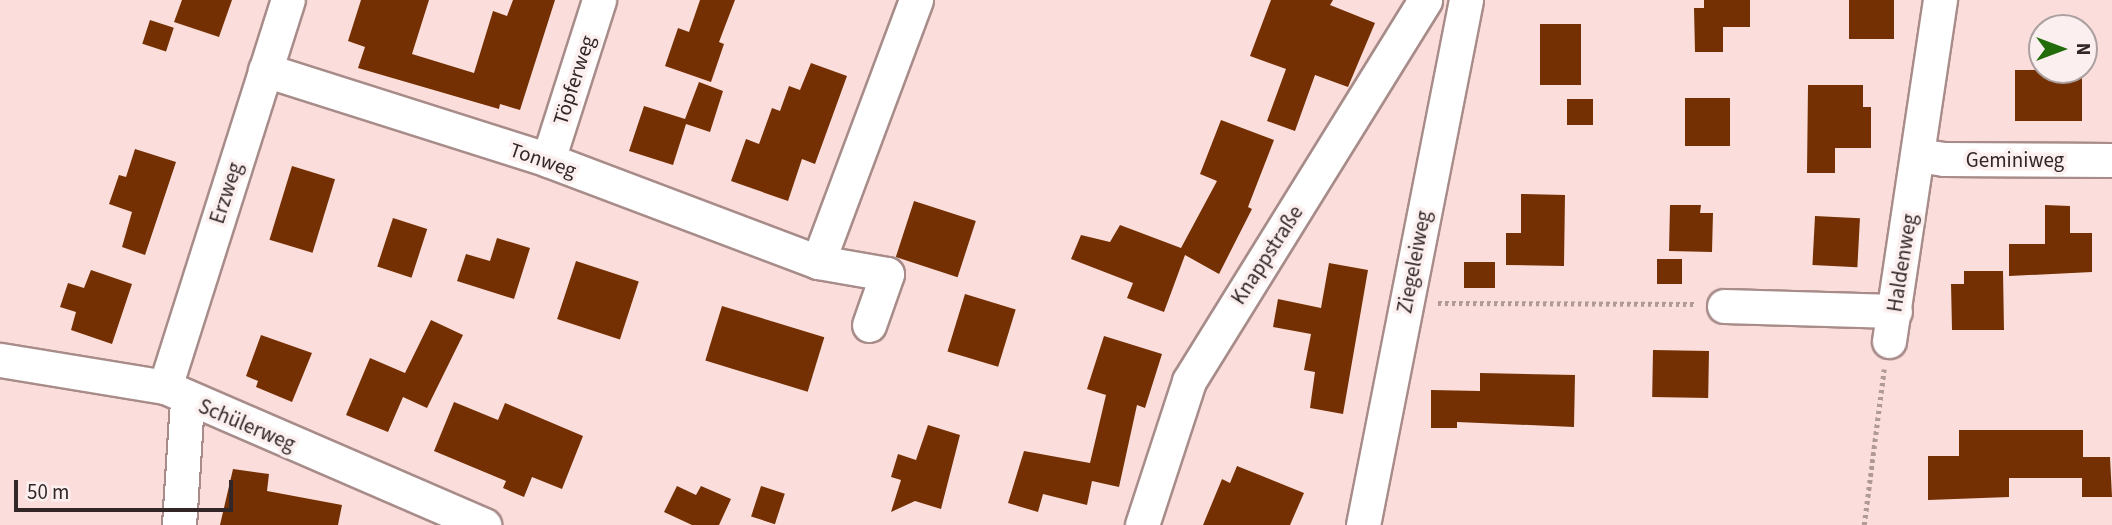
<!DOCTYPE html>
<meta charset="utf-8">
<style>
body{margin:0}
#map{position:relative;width:2112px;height:525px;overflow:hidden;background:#fbdedb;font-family:"Source Sans 3",sans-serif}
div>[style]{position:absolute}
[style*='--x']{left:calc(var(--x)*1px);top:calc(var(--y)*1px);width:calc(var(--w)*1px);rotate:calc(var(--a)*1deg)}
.building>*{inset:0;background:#743003;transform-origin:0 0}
.path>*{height:4.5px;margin-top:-2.25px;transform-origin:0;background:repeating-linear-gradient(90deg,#b09a98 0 3.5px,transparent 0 7px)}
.roads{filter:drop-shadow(2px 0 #a78c8a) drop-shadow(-2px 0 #a78c8a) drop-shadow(0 2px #a78c8a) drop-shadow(0 -2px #a78c8a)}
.minor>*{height:33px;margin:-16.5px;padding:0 16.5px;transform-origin:16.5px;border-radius:16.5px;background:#fff}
span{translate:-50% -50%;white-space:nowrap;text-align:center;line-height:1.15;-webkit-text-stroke:7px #fbf0ef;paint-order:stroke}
.street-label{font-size:21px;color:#322726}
.north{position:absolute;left:2028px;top:14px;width:70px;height:70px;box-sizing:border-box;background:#fbf0ef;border:2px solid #aba09f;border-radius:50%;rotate:90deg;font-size:19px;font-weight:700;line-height:28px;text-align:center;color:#322726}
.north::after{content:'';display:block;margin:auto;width:24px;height:32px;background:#226c0b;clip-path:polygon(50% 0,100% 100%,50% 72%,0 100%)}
.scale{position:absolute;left:14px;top:480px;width:219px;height:32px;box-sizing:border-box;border:4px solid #322726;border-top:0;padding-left:9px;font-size:21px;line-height:24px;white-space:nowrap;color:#322726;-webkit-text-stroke:5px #fbf0ef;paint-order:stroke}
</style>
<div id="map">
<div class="building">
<i style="clip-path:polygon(182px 0,232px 0,219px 37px,174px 22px)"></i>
<i style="clip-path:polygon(361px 0,429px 0,412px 54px,474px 73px,493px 11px,507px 16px,513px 0,555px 0,520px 110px,500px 104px,499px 109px,358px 68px,365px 47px,348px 41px)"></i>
<i style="clip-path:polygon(700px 0,735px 0,719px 42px,724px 44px,711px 82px,665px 66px,678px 28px,689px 32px)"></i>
<i style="clip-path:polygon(1271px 0,1333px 0,1330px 5px,1375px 23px,1348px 87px,1315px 75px,1295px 131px,1267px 121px,1286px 69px,1250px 56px)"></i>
<i style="clip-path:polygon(1704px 0,1750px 0,1750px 27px,1723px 27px,1723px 52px,1695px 52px,1694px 8px,1704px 8px)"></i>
<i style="left:1849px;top:0;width:45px;height:39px"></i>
<i style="left:150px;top:20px;width:25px;height:25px;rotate:18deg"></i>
<i style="left:1540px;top:24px;width:41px;height:61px"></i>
<i style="clip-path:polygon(811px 63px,847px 76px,815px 164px,802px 159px,788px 201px,731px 181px,746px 139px,759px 144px,772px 108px,780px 111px,789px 86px,800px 90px)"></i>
<i style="left:2015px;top:70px;width:67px;height:51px"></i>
<i style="clip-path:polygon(699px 82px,723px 91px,710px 132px,686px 124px,673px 165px,629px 151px,644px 106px,685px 119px)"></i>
<i style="clip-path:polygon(1808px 85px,1863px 85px,1863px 107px,1871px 107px,1871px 148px,1835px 148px,1835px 173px,1807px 173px)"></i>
<i style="left:1685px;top:98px;width:45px;height:48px"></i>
<i style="left:1567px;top:99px;width:26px;height:26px"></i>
<i style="clip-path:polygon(1221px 120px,1274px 140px,1248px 207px,1252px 209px,1219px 274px,1185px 255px,1164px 312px,1127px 298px,1133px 283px,1071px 259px,1081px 235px,1110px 242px,1120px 225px,1181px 248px,1217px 181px,1200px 174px)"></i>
<i style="clip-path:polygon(135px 149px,176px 162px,145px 255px,122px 247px,132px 212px,109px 204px,119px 175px,126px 177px)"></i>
<i style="left:292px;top:166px;width:45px;height:77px;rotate:17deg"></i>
<i style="clip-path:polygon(1521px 194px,1565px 195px,1564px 266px,1506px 265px,1506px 233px,1521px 233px)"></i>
<i style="left:914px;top:201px;width:65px;height:59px;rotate:18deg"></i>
<i style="clip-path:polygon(1670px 205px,1701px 205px,1700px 213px,1713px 213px,1712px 252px,1669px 251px)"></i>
<i style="clip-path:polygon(2045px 205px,2070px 206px,2070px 233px,2092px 233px,2092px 272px,2009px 276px,2009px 244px,2045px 244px)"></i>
<i style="left:1815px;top:216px;width:45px;height:49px;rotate:3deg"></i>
<i style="left:393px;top:218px;width:36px;height:51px;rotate:18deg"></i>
<i style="clip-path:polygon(497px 238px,530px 248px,514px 299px,457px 281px,466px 254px,490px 261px)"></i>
<i style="left:1657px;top:259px;width:25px;height:25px"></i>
<i style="left:576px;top:261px;width:66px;height:61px;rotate:18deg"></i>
<i style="left:1464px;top:262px;width:31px;height:26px"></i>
<i style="clip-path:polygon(1329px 263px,1368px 270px,1343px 414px,1310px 408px,1315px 372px,1304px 370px,1311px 334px,1273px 327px,1278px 299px,1321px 308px)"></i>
<i style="clip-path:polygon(91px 270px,132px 284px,112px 344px,71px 330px,76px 312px,60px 307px,68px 283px,84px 288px)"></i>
<i style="clip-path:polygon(1964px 271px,2003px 271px,2004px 330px,1952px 330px,1951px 284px,1964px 284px)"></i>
<i style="left:965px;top:294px;width:53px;height:60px;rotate:17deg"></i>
<i style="left:722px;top:306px;width:107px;height:57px;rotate:17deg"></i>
<i style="clip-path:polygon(431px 320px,463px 335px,427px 408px,403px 397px,388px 432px,346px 415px,370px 358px,405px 373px)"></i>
<i style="clip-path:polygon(261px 335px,312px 353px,292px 402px,256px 387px,258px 381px,246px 376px)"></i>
<i style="clip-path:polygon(1104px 336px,1162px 354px,1145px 408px,1137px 405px,1119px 487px,1092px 481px,1087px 505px,1043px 494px,1038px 512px,1008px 503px,1024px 451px,1090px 463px,1106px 395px,1087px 389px)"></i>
<i style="left:1653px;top:350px;width:56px;height:47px;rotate:1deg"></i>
<i style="clip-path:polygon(1480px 373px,1575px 375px,1574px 427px,1457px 422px,1457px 428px,1431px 428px,1431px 390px,1480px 391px)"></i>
<i style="clip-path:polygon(454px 402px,498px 420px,505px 403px,583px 436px,562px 489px,532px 477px,524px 497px,503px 488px,506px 481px,434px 451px)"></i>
<i style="clip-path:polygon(928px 425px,960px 435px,941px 509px,915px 501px,891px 512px,901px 480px,891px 477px,898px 454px,916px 460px)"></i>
<i style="clip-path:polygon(1959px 430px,2083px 430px,2083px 457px,2110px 457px,2112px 497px,2082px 497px,2082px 478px,2009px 478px,2009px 497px,1928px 500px,1928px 456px,1959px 456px)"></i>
<i style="clip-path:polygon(1237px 466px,1304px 493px,1290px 525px,1203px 525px,1222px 479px,1230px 483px)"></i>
<i style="clip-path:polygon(233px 469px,269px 474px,267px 491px,342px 505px,338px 525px,220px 525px)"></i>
<i style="clip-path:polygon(677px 486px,696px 495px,701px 486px,731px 499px,719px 525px,692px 525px,664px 512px)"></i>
<i style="left:761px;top:486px;width:25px;height:32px;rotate:18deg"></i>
</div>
<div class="path">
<i style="--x:1438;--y:303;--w:257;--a:0.2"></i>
<i style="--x:1864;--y:525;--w:157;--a:-82.7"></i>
</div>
<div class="roads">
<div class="minor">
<i style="--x:265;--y:70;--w:297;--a:17.6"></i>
<i style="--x:548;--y:160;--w:289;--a:20.7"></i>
<i style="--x:818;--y:262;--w:70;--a:9.9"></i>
<i style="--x:887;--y:274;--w:54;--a:109.4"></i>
<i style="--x:1918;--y:155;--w:26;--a:9"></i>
<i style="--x:1944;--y:159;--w:168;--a:0.3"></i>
<i style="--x:548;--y:160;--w:168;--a:-72.3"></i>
<i style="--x:818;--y:262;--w:280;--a:-69.5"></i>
<i style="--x:1724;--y:306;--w:171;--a:1.7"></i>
<i style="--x:1889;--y:341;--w:345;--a:-81.5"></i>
<i style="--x:0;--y:360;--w:167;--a:9.3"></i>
<i style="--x:165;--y:387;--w:348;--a:23.4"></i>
<i style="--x:165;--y:387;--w:406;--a:-72.4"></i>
<i style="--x:179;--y:525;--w:125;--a:-86.3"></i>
<i style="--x:1142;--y:525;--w:151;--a:-71.9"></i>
<i style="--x:1189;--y:381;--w:448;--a:-58.2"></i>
<i style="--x:1363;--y:525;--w:535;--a:-78.9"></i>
</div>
</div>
<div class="street-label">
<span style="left:574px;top:80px;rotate:-72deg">Töpferweg</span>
<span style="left:543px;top:160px;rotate:19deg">Tonweg</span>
<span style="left:2015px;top:160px">Geminiweg</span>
<span style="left:226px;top:193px;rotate:-72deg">Erzweg</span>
<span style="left:1267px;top:255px;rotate:-57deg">Knappstraße</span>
<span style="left:1414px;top:262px;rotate:-79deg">Ziegeleiweg</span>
<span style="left:1902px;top:263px;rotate:-81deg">Haldenweg</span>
<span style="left:247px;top:425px;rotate:23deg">Schülerweg</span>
</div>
<div class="north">N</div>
<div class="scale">50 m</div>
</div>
